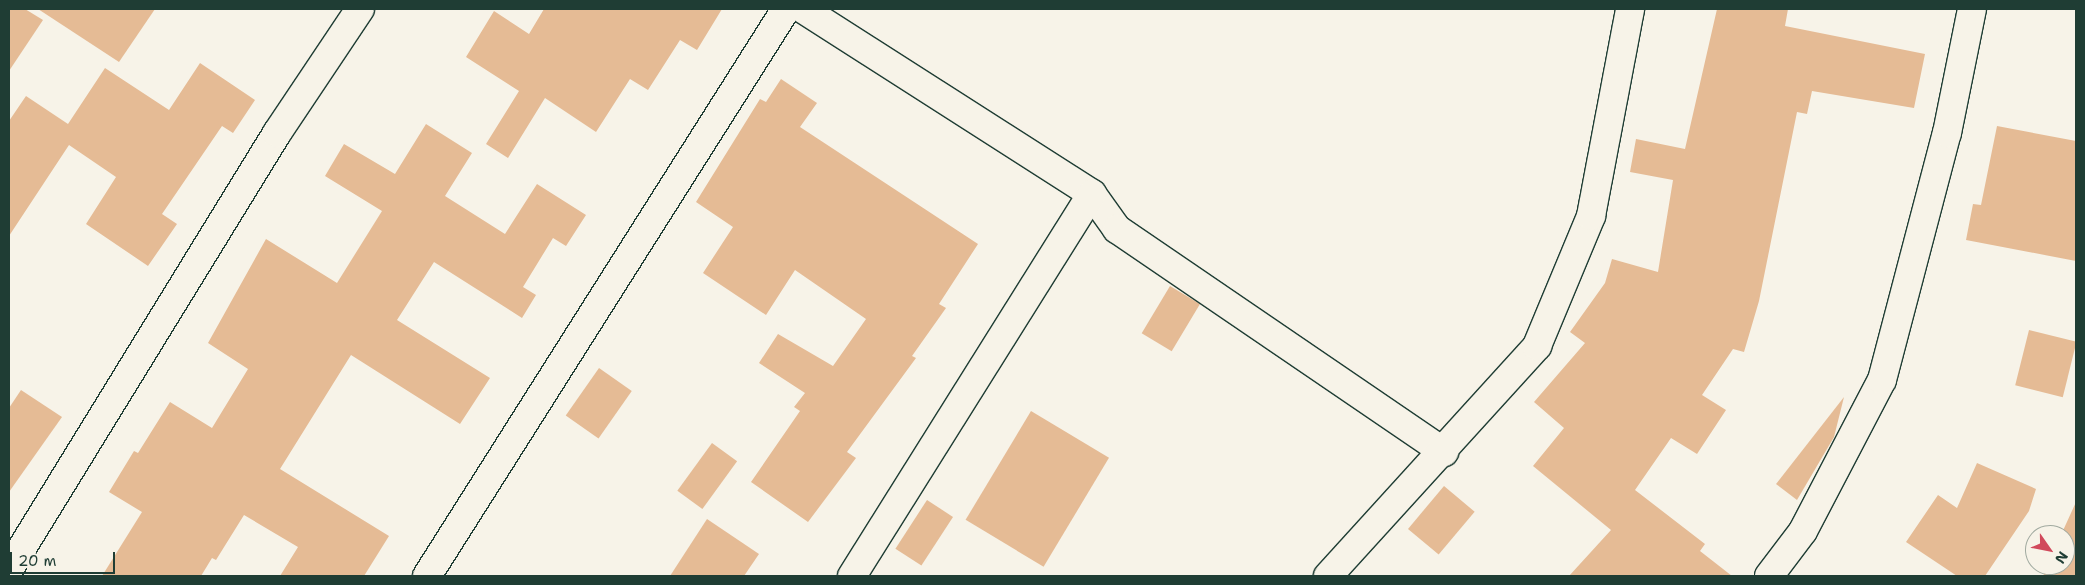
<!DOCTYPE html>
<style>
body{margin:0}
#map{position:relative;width:2085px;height:585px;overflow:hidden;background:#f7f3e8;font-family:"Shantell Sans",sans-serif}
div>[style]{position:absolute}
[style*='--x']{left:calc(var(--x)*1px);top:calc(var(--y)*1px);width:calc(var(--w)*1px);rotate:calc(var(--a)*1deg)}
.building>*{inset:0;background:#e5bb95;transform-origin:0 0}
.roads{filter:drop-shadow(1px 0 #1f3d34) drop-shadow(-1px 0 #1f3d34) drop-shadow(0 1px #1f3d34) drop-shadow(0 -1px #1f3d34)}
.minor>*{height:28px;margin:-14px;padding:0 14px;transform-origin:14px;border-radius:14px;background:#f7f3e8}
span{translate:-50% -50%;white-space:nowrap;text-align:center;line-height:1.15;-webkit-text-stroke:4.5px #f7f3e8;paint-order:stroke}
.frame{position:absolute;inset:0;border:10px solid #1f3d34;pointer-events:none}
.north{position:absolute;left:2025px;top:525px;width:50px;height:50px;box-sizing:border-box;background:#f7f3e8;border:1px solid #a1aaa0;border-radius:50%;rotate:123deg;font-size:14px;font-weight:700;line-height:20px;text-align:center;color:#1f3d34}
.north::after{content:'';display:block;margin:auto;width:18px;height:22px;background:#d1495b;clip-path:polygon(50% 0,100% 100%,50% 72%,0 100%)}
.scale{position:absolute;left:10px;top:552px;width:105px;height:22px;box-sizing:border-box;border:2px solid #1f3d34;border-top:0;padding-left:6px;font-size:15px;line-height:18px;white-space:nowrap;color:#1f3d34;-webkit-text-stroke:4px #f7f3e8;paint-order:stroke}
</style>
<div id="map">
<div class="building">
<i style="clip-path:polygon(9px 9px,25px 9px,43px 20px,9px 71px)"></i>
<i style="clip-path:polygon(38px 9px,155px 9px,119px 62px)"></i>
<i style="clip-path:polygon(544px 9px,722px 9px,697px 50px,680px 40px,648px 90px,630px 79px,596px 132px,545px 98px,508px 158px,486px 144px,519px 91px,466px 57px,494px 11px,529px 34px)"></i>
<i style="clip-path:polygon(1717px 9px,1788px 9px,1785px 26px,1925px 54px,1914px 108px,1812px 91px,1807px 114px,1797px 112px,1759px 301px,1744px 352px,1733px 349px,1702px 395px,1726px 410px,1697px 454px,1671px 438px,1635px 490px,1705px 544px,1700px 551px,1732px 576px,1569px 576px,1611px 530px,1533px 466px,1564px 428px,1534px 402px,1585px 343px,1570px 332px,1605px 283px,1612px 259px,1658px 272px,1673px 180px,1630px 172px,1636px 139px,1685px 149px)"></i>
<i style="clip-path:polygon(200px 63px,255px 100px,233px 133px,222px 126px,162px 214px,177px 224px,148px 266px,86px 224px,116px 177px,69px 145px,9px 236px,9px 121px,26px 96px,68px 124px,105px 68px,169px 110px)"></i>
<i style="clip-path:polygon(781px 79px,817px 103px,800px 127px,978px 244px,939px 304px,946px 308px,912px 356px,916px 358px,847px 452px,856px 458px,808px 522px,751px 482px,800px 411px,794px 407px,805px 393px,759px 363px,778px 334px,833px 366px,866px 319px,795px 270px,766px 315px,703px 273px,733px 227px,696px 202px,760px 99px,766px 102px)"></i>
<i style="clip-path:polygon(426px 124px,472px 153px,445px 196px,505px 234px,537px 184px,586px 215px,566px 246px,553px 238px,523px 287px,536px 295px,522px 318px,434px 262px,397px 320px,490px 378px,460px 424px,351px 355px,280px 469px,389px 536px,364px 576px,280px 576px,298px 547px,244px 515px,216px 560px,212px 558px,201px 576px,102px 576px,142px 512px,109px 492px,134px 451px,138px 453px,170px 402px,212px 428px,248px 369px,208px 343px,266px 239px,337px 283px,382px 211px,325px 176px,344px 144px,395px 174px)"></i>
<i style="clip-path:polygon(1997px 126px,2076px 141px,2076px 261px,1966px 240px,1973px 204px,1981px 205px)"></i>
<i style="left:1170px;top:286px;width:35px;height:55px;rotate:31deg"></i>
<i style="left:2029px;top:330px;width:49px;height:57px;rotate:14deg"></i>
<i style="left:599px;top:368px;width:40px;height:58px;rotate:35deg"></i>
<i style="clip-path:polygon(21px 390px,62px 417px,9px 492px,9px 408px)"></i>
<i style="clip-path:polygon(1844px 397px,1834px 437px,1797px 500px,1776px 484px)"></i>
<i style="left:1031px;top:411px;width:91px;height:127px;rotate:31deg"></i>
<i style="left:712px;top:443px;width:31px;height:59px;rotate:36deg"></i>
<i style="clip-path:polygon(1977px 463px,2036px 489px,2029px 511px,1985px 576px,1957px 576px,1906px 542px,1938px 495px,1957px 508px)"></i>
<i style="left:1444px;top:486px;width:40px;height:56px;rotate:40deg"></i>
<i style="left:927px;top:500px;width:31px;height:58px;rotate:33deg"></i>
<i style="clip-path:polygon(2076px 502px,2076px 576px,2043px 576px,2048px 565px,2065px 565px,2065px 535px,2061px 535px)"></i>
<i style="clip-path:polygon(707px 519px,759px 554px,744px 576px,670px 576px)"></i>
</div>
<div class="roads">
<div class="minor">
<i style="--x:803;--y:9;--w:343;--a:32.6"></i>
<i style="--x:1092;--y:194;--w:43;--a:54.5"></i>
<i style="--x:1117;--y:229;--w:396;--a:34.3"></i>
<i style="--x:9;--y:569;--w:512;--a:-58.42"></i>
<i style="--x:277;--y:133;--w:149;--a:-56.2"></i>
<i style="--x:427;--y:576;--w:671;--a:-57.66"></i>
<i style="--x:852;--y:576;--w:451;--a:-57.9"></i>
<i style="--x:1328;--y:576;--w:311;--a:-47.7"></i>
<i style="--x:1537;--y:346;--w:141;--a:-67.4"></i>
<i style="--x:1591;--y:216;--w:211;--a:-79.3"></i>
<i style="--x:1769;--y:576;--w:56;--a:-52.9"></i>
<i style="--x:1803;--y:531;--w:170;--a:-62.4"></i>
<i style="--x:1882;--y:380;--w:255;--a:-75.3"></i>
<i style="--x:1947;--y:133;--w:126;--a:-78.6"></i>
</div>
</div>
<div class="frame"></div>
<div class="north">N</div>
<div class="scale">20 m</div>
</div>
